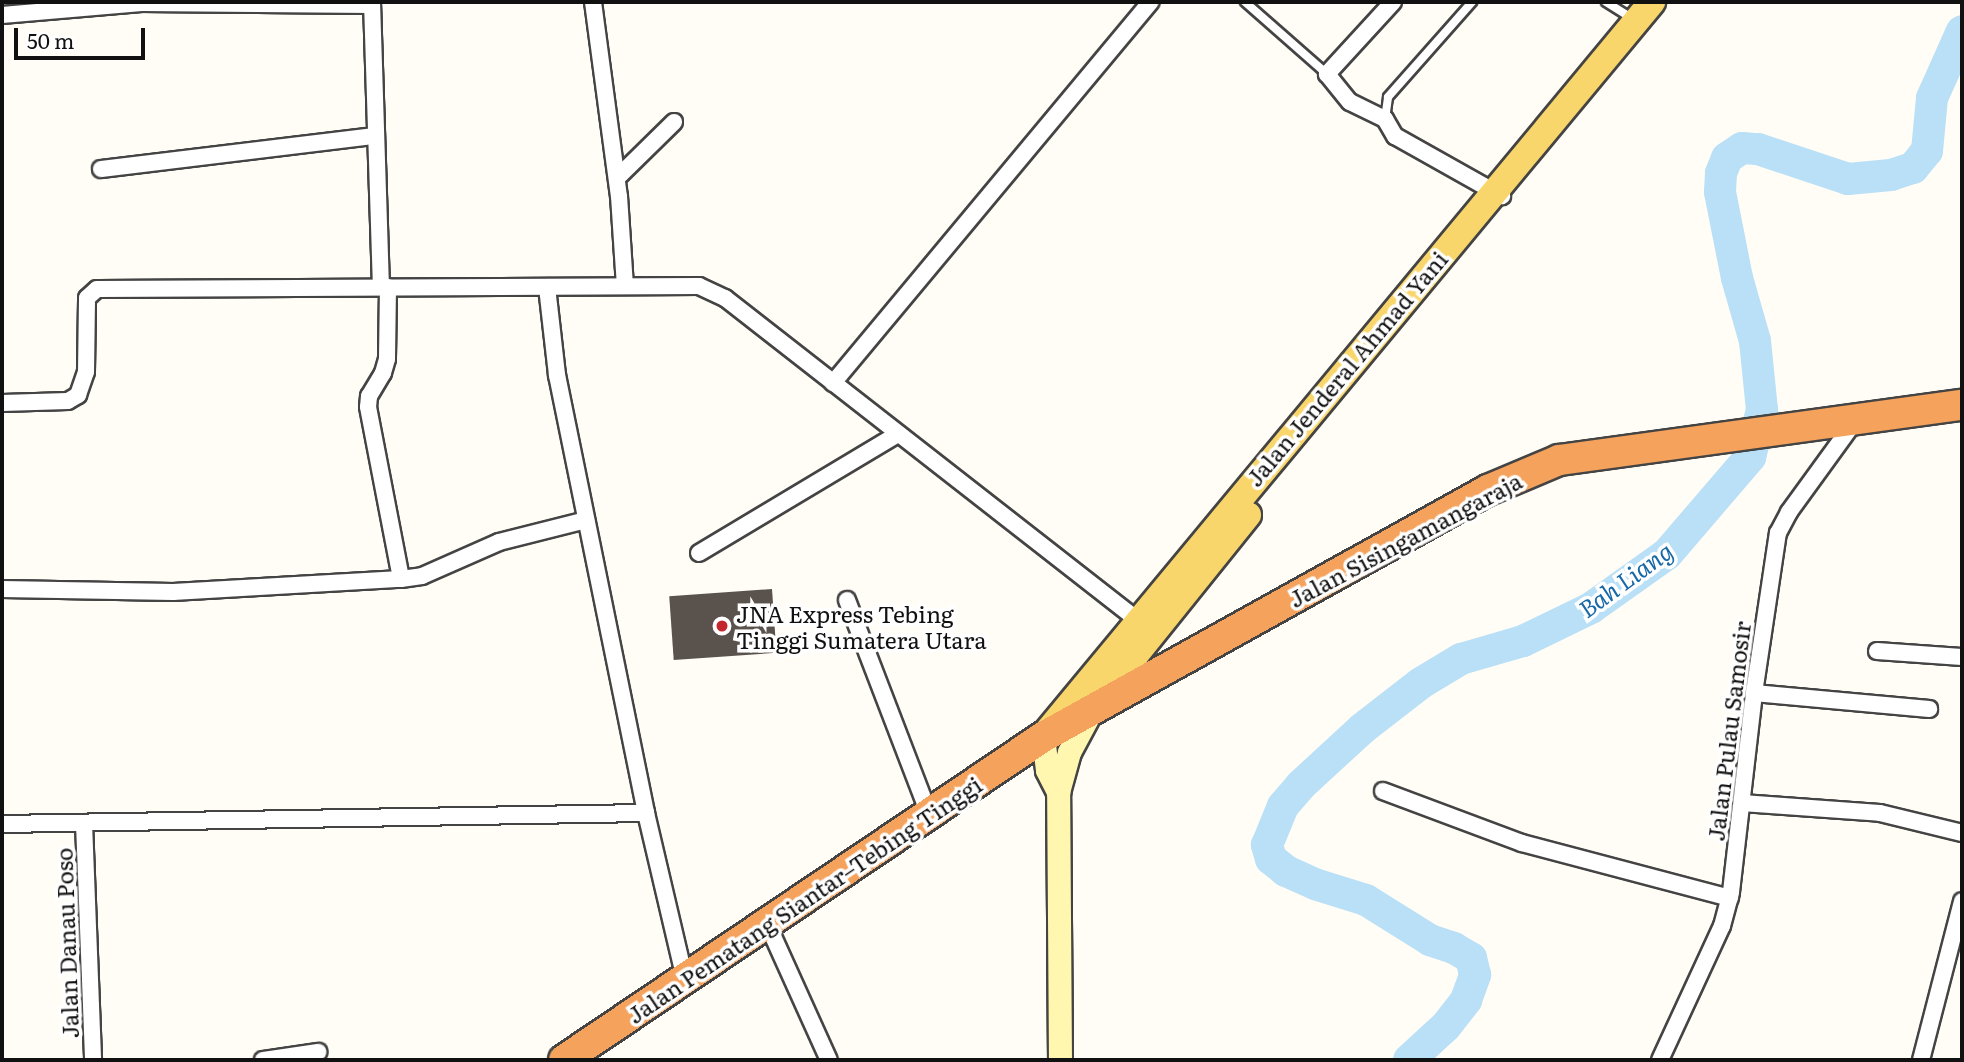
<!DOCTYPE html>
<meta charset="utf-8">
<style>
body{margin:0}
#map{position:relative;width:1964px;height:1062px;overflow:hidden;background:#fffdf5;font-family:Literata,serif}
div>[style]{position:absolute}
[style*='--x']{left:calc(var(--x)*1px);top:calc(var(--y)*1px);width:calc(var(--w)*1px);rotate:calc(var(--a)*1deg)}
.river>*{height:32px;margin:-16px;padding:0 16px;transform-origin:16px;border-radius:16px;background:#b9e0f7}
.building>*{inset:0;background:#5a524d;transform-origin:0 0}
.roads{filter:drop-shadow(2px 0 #444) drop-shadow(-2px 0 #444) drop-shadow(0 2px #444) drop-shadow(0 -2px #444)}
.lane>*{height:8px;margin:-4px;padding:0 4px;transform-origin:4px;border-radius:4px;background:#fff}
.street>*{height:16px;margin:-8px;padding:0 8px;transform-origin:8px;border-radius:8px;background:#fff}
.secondary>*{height:23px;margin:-11.5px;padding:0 11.5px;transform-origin:11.5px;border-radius:11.5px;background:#fff6b0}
.primary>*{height:26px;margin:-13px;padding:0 13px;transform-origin:13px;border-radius:13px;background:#f9d66b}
.highway>*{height:30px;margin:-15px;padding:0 15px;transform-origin:15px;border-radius:15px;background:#f5a25d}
.dots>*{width:19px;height:19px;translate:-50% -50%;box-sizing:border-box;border:4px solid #fff;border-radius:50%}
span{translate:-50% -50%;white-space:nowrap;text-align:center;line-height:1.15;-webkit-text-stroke:7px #fff;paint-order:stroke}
.street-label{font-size:23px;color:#111}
.poi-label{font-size:23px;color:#111}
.left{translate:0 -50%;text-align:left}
.water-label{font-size:24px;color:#1768a6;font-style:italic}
.frame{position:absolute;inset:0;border:4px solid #111;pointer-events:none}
.scale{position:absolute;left:14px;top:28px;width:131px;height:32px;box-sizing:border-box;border:4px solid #111;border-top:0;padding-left:9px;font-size:21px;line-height:24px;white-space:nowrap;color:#111;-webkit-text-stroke:5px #fff;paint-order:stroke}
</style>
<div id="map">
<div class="river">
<i style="--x:1409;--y:1060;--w:50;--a:-42.6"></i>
<i style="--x:1446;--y:1026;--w:33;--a:-52"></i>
<i style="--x:1466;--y:1000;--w:27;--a:-70"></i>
<i style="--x:1475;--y:975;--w:17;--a:-103"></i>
<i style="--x:1471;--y:958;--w:20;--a:-150"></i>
<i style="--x:1454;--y:948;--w:25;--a:-162"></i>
<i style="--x:1430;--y:940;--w:75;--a:-148"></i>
<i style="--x:1366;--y:900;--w:53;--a:-162.6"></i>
<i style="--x:1315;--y:884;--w:32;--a:-156"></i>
<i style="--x:1286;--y:871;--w:19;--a:-141"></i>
<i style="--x:1271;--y:859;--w:15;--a:-106"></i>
<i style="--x:1267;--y:845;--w:42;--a:-67.7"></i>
<i style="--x:1283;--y:806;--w:28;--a:-49"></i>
<i style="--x:1301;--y:785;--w:84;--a:-42.6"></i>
<i style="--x:1363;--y:728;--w:73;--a:-37.8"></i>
<i style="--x:1421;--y:683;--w:47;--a:-31"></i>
<i style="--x:1461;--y:659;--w:65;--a:-16.2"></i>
<i style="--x:1523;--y:641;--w:76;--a:-25.9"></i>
<i style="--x:1591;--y:608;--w:93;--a:-35.4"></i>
<i style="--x:1667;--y:554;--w:128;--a:-49.4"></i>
<i style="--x:1750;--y:457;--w:49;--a:-75.7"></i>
<i style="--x:1762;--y:410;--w:69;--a:-95.8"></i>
<i style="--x:1755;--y:341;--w:66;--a:-105.9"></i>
<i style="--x:1737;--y:278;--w:88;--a:-101.2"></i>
<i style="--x:1720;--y:192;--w:19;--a:-87"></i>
<i style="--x:1721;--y:173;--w:16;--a:-68"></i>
<i style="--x:1727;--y:158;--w:18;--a:-34"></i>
<i style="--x:1742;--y:148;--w:16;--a:4"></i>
<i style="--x:1758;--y:149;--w:95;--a:18.4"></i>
<i style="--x:1848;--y:179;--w:43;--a:-5.3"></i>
<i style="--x:1891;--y:175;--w:23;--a:-18"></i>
<i style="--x:1913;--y:168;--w:22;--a:-51"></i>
<i style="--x:1927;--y:151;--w:53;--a:-84.6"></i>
<i style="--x:1932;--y:98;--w:73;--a:-65.9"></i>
</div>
<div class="building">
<i style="left:772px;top:589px;width:64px;height:103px;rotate:86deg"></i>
</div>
<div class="roads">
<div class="lane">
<i style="--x:1245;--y:2;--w:109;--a:41.3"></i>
<i style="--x:1606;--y:2;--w:32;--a:32"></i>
<i style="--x:1385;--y:119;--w:22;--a:-82"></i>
<i style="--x:1388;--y:97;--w:127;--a:-48.5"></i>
</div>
<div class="street">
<i style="--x:372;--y:2;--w:285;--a:88.2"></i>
<i style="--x:593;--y:2;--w:196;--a:82.4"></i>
<i style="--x:619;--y:196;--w:90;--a:86.2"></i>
<i style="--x:1393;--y:2;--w:98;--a:132.5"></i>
<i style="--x:1327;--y:74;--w:36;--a:51"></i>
<i style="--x:1350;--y:102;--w:39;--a:26"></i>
<i style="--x:1385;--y:119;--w:20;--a:60"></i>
<i style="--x:1395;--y:136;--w:123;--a:29.3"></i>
<i style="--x:2;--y:15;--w:140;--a:-4.9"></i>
<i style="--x:141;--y:3;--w:231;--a:0.5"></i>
<i style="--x:101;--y:169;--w:276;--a:-6.9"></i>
<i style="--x:617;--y:178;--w:80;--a:-44.5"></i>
<i style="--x:388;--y:287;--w:72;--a:90.8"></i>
<i style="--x:387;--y:359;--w:15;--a:106"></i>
<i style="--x:383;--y:373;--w:27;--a:121"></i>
<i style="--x:369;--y:396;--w:11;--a:95"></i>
<i style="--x:368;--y:407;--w:175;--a:79.1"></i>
<i style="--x:547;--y:287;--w:89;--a:83.5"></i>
<i style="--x:557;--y:375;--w:447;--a:78.5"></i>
<i style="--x:646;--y:813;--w:171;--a:76.8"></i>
<i style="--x:833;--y:383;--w:496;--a:-50.2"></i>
<i style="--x:2;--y:403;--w:66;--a:-1.7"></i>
<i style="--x:68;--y:401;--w:12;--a:-31"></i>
<i style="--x:78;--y:395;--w:24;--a:-71"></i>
<i style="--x:86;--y:372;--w:74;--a:-89.2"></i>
<i style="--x:87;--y:298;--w:13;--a:-42"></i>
<i style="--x:97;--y:289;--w:602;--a:-0.29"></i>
<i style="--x:699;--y:286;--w:29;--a:25"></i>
<i style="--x:725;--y:298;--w:531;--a:37.97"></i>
<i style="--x:699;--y:553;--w:232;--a:-30.9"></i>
<i style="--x:2;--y:589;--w:171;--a:1"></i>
<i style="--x:173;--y:592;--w:228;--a:-3.3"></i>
<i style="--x:401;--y:579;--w:21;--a:-8"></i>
<i style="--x:422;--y:576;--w:84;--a:-23.8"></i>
<i style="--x:499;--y:542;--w:90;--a:-14.2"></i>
<i style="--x:847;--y:600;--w:229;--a:69"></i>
<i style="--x:1877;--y:651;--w:85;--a:4"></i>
<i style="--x:1754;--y:693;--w:176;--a:5.2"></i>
<i style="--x:1383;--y:791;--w:148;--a:20.5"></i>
<i style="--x:1522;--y:843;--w:215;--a:14.8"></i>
<i style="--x:1742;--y:803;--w:138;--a:4.1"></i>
<i style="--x:1880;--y:813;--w:84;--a:13.7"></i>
<i style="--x:84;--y:823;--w:237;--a:87.8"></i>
<i style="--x:2;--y:824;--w:644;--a:-0.98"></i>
<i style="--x:767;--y:923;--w:150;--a:65.7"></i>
<i style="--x:263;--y:1060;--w:56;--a:-8.3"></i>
<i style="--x:1660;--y:1060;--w:148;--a:-65.2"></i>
<i style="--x:1722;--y:926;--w:35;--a:-75"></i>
<i style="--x:1731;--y:892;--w:200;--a:-83.4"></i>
<i style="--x:1754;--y:693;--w:162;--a:-81.5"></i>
<i style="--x:1778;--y:533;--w:24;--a:-62"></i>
<i style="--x:1789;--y:512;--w:112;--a:-54"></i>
<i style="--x:1921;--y:1060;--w:164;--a:-75.5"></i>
</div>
<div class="secondary">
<i style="--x:1043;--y:737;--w:33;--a:83"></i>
<i style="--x:1047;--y:770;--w:25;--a:63"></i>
<i style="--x:1060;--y:1060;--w:268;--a:-90.4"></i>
<i style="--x:1058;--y:792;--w:41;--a:-74.6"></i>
<i style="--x:1069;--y:752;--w:47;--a:-61.8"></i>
</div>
<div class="primary">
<i style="--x:1092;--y:709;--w:249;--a:-51.2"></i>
<i style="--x:1046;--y:733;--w:950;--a:-50.34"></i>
</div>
<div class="highway">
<i style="--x:564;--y:1060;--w:578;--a:-33.99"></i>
<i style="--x:1043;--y:737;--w:509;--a:-29.03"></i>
<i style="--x:1488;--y:490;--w:77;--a:-22.9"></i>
<i style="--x:1559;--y:460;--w:407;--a:-7.8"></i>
</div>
</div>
<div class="dots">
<i style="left:722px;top:626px;background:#c4262e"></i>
</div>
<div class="street-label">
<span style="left:1346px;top:368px;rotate:-50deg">Jalan Jenderal Ahmad Yani</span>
<span style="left:1405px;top:539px;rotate:-28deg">Jalan Sisingamangaraja</span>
<span style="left:1728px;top:731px;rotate:-83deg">Jalan Pulau Samosir</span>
<span style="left:804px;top:899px;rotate:-34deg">Jalan Pematang Siantar–Tebing Tinggi</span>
<span style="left:66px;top:943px;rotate:-92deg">Jalan Danau Poso</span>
</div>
<div class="poi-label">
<span class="left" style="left:736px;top:626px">JNA Express Tebing<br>Tinggi Sumatera Utara</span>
</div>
<div class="water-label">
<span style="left:1625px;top:579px;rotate:-36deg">Bah Liang</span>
</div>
<div class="frame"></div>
<div class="scale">50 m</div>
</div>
